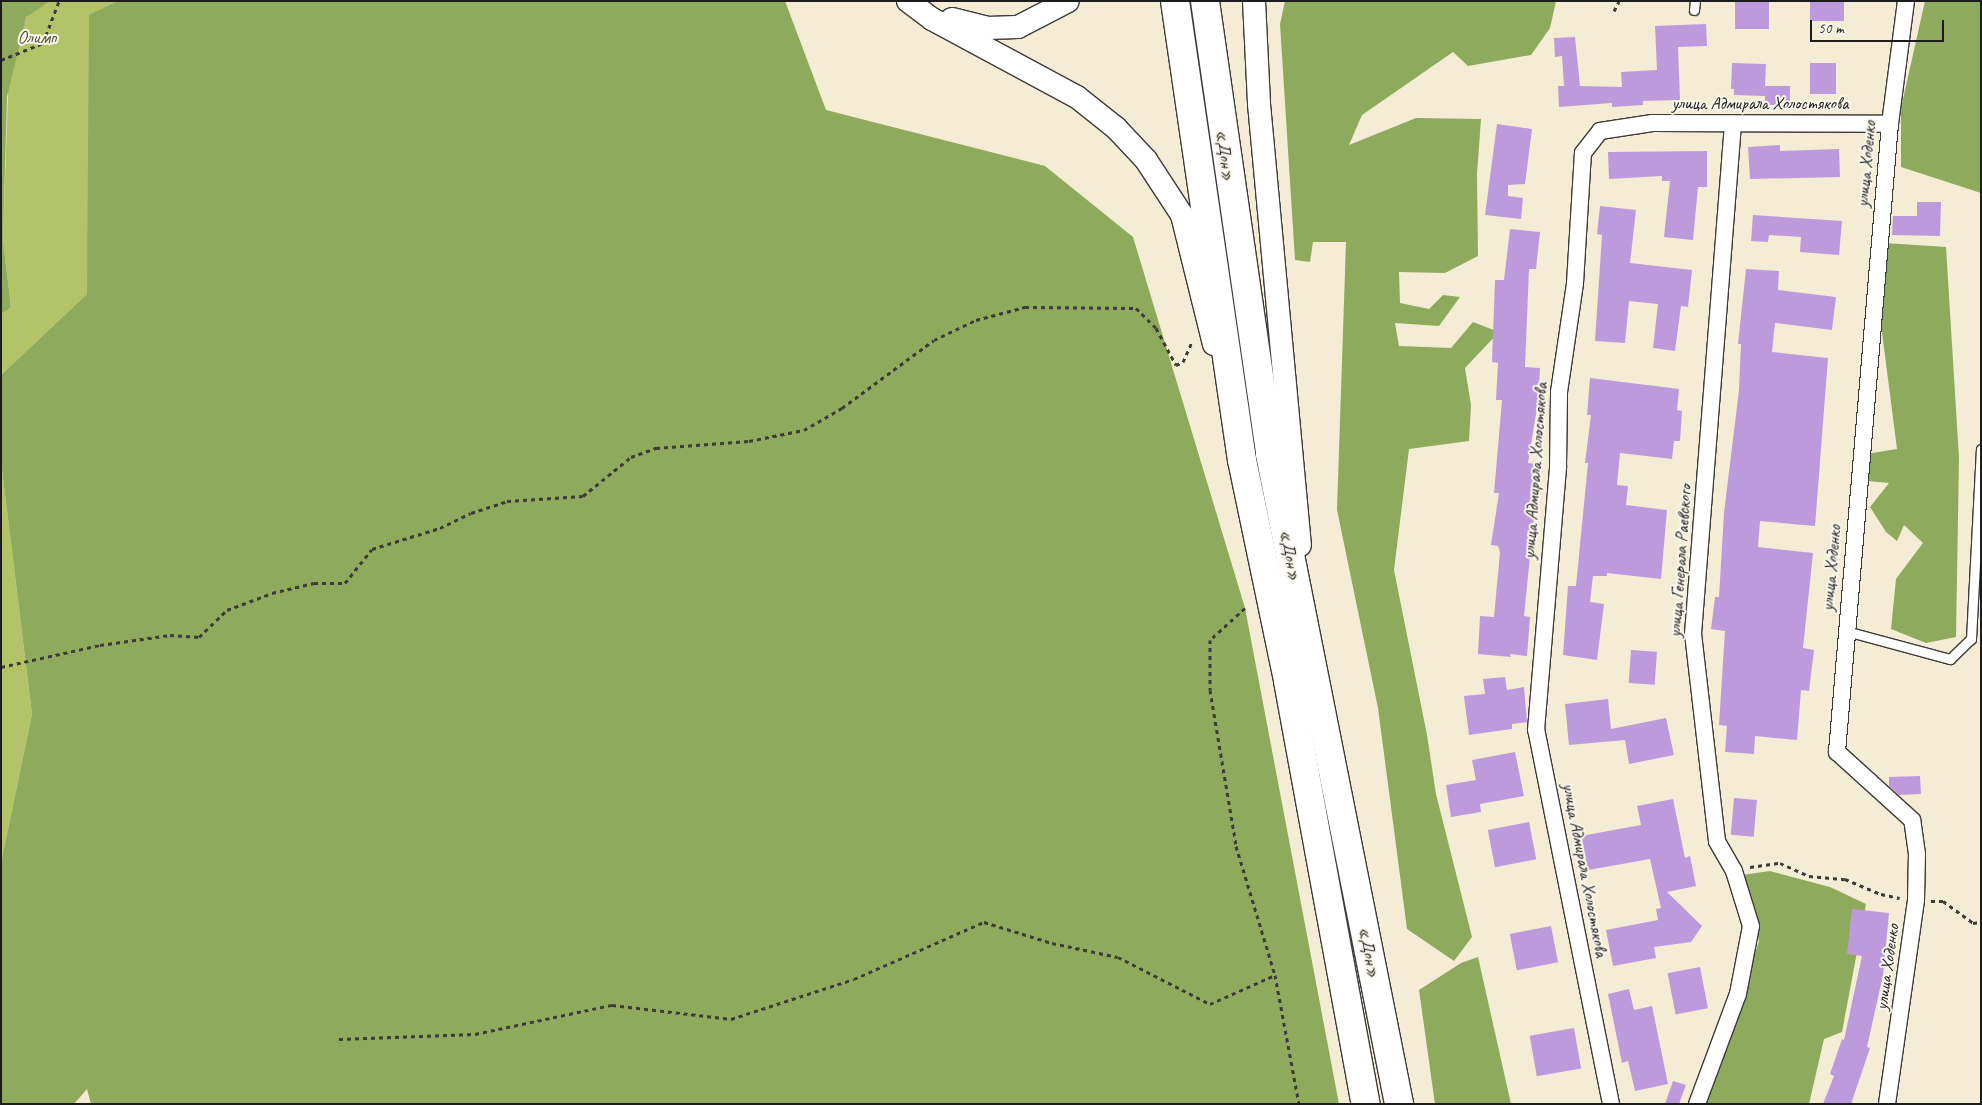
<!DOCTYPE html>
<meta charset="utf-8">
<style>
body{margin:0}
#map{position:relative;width:1982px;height:1105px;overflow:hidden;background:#f5ecd6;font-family:Caveat,sans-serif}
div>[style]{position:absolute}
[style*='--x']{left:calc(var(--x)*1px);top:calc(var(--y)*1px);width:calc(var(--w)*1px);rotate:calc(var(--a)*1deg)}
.green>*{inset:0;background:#b3c468}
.forest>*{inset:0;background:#8eaa5c}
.building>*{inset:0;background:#bd9adc;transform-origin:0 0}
.path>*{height:3px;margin-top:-1.5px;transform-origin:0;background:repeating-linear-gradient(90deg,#3d3b38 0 4px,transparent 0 8px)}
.roads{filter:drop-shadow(1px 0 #3d3b38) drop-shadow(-1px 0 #3d3b38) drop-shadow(0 1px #3d3b38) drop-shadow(0 -1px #3d3b38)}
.service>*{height:9px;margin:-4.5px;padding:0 4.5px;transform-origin:4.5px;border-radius:4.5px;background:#fff}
.minor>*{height:16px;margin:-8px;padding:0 8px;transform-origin:8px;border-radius:8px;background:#fff}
.secondary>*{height:22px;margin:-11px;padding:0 11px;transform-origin:11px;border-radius:11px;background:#fff}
.trunk>*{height:28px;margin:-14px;padding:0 14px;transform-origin:14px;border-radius:14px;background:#fff}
span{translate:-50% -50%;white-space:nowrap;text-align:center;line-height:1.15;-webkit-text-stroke:4px #fbf7ec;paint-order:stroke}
.park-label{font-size:18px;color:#515737}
.street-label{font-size:18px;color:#1c1c1c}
.frame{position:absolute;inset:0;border:2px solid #1c1c1c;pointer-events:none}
.scale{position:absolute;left:1810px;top:20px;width:134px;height:22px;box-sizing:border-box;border:2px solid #1c1c1c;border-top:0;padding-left:6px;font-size:15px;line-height:18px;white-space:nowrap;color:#1c1c1c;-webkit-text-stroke:4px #fbf7ec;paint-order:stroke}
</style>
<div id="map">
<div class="green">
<i style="clip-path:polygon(1px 1px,147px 1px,90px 174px,87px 294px,1px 375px,1px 314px,11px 306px,3px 240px,8px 93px)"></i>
<i style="clip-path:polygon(1px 462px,32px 714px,1px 863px)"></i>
</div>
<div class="forest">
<i style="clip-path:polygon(1px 1px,50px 1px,26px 17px,7px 97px,3px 240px,11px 307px,1px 314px)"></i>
<i style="clip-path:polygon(118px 1px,785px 1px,826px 110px,1045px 166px,1133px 237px,1245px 608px,1339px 1104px,91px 1104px,87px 1089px,74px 1104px,1px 1104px,1px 863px,32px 714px,1px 462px,1px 375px,87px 294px,89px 15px)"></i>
<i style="clip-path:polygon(1285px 1px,1556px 1px,1550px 28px,1531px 55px,1468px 66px,1453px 52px,1362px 115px,1349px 145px,1416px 118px,1481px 119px,1477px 174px,1478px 256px,1445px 273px,1399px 272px,1400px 303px,1429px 309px,1443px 295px,1460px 297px,1439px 326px,1395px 323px,1399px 346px,1451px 348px,1473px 322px,1499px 332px,1465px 368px,1471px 405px,1469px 441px,1409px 449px,1394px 570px,1427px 735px,1436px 794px,1472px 937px,1454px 961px,1407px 929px,1378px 708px,1337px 510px,1346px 242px,1313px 242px,1310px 262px,1295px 260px,1280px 24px)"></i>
<i style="clip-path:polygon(1925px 1px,1981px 1px,1981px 193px,1901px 167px,1901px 108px)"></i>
<i style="clip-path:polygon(1885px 243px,1946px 247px,1959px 458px,1956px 637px,1926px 643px,1891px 629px,1896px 579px,1923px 543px,1904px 525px,1897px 541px,1886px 532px,1870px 507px,1889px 483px,1867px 481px,1866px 454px,1897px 449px,1879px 309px)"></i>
<i style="clip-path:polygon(1770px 871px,1830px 887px,1866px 904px,1842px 1032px,1824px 1039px,1809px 1104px,1706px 1104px,1759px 941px,1742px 875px)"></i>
<i style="clip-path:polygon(1478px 957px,1511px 1104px,1435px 1104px,1419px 990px,1461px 963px)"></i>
</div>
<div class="building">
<i style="left:1735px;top:1px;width:34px;height:28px"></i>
<i style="left:1810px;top:1px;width:34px;height:20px"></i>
<i style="clip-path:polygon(1706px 24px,1707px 46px,1678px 47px,1680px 100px,1643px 101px,1643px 105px,1612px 107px,1612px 103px,1559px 107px,1558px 86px,1564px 86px,1562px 56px,1555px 57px,1554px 38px,1575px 37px,1580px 86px,1622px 87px,1621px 72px,1657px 70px,1655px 26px)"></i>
<i style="clip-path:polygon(1732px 63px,1766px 64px,1765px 86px,1790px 86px,1790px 105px,1765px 105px,1765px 89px,1765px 96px,1734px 95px,1734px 89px,1731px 89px)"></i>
<i style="left:1810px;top:63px;width:26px;height:31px"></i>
<i style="clip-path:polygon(1497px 124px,1532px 129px,1525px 184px,1508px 185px,1508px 196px,1523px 198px,1521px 219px,1485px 215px)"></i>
<i style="clip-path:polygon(1780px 145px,1780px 151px,1839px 149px,1840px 177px,1750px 179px,1748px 147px)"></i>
<i style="clip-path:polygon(1707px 151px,1707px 187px,1698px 187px,1693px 240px,1664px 237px,1670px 181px,1662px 181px,1662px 176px,1609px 179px,1608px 152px)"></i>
<i style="clip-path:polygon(1917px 202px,1941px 202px,1940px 236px,1892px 235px,1893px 216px,1917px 216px)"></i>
<i style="clip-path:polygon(1600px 206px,1636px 210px,1630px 263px,1692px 270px,1688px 307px,1681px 306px,1675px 351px,1653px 348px,1658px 304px,1629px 301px,1625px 343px,1595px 341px,1602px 235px,1597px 234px)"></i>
<i style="clip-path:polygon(1753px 215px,1842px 221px,1839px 255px,1800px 252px,1801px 237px,1769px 235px,1768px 242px,1751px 241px)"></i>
<i style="clip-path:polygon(1510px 229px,1540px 232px,1536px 269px,1529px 269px,1525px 367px,1540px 368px,1538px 402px,1528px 463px,1536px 464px,1529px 516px,1534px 517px,1524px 616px,1530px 617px,1527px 656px,1510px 654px,1511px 657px,1478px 654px,1480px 616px,1494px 617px,1500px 552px,1498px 546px,1491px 545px,1499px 493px,1494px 493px,1502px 400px,1496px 400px,1498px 363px,1492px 362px,1495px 280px,1504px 280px)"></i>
<i style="clip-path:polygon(1746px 269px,1779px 271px,1778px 290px,1836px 297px,1832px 330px,1775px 323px,1772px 352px,1828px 358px,1815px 526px,1760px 521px,1758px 547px,1813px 553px,1803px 648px,1814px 650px,1809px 691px,1801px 690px,1797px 740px,1755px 736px,1754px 754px,1725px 752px,1727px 726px,1719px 725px,1725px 631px,1711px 629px,1715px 597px,1719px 597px,1724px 513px,1739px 390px,1741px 344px,1738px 344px)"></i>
<i style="clip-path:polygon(1590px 378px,1679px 389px,1677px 410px,1682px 411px,1680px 441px,1674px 441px,1672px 459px,1620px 453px,1617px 485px,1628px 486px,1626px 505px,1667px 510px,1661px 579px,1607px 573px,1607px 576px,1593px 576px,1590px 602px,1604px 604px,1597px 660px,1563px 655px,1568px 586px,1576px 586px,1588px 463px,1585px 463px,1591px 415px,1587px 415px)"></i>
<i style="left:1631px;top:650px;width:26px;height:33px;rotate:4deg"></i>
<i style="clip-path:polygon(1505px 677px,1507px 690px,1524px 687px,1527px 722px,1512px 724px,1512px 729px,1469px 735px,1464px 696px,1485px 694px,1483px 679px)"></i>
<i style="clip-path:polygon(1608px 699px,1611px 729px,1666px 718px,1674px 755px,1629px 764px,1625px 740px,1569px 745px,1565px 704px)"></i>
<i style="clip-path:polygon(1515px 752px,1524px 796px,1480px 804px,1481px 812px,1451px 817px,1446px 785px,1476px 780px,1472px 760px)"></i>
<i style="clip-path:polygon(1920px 776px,1921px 794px,1899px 795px,1889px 786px,1889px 777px)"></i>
<i style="left:1734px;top:798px;width:23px;height:37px;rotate:5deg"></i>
<i style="clip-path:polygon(1673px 799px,1685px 858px,1690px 856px,1696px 886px,1667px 892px,1702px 926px,1691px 942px,1654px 947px,1656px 958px,1613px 966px,1606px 930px,1658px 920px,1656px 909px,1661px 908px,1650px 859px,1588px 870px,1581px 836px,1641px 825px,1637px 806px)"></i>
<i style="left:1529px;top:822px;width:38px;height:42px;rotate:79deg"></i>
<i style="clip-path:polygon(1852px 909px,1889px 913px,1883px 975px,1867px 1047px,1870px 1048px,1851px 1104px,1823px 1104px,1834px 1076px,1830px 1074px,1842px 1039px,1844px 1040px,1862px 956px,1847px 954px)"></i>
<i style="left:1551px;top:926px;width:37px;height:42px;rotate:79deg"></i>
<i style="left:1700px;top:967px;width:42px;height:33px;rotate:79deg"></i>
<i style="clip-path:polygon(1629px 989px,1634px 1010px,1652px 1006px,1668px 1084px,1635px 1091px,1628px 1061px,1622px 1063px,1608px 994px)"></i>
<i style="left:1574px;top:1028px;width:41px;height:45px;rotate:80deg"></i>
<i style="clip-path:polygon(1673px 1081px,1686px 1085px,1679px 1104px,1665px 1104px)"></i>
</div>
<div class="path">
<i style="--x:1614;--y:11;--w:11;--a:-63"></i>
<i style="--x:1;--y:60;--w:45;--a:-22"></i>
<i style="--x:43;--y:43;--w:45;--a:-69.1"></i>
<i style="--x:1245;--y:608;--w:47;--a:137.6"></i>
<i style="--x:1210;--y:640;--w:50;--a:90"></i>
<i style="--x:1210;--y:690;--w:158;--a:80.5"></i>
<i style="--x:1236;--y:846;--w:135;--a:73.2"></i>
<i style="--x:1275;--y:975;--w:131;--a:79.5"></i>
<i style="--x:1;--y:667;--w:101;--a:-12.5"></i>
<i style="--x:100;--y:645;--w:71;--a:-8.1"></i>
<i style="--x:170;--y:635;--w:29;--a:4"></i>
<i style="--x:199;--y:637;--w:39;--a:-44"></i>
<i style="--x:227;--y:610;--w:48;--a:-20.7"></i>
<i style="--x:272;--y:593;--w:43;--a:-13.4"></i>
<i style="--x:314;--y:583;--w:31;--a:0"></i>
<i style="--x:345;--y:583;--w:43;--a:-51.5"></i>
<i style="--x:372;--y:549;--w:71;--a:-17.2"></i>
<i style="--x:440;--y:528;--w:34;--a:-26"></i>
<i style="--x:471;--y:513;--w:38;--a:-18"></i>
<i style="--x:507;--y:501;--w:76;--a:-3.8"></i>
<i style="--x:583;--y:496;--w:62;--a:-39.1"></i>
<i style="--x:631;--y:457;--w:27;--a:-20"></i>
<i style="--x:656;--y:448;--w:93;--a:-4.3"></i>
<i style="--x:749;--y:441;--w:56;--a:-11.3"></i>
<i style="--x:804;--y:430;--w:44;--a:-30.1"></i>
<i style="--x:842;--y:408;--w:114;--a:-36.5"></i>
<i style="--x:934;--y:340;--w:47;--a:-25.5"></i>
<i style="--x:976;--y:320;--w:51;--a:-14.9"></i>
<i style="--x:1025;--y:307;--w:111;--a:0.5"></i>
<i style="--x:1136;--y:308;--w:28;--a:45"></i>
<i style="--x:1156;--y:328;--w:42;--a:61.6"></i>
<i style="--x:1176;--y:365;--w:8;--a:-23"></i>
<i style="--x:1183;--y:362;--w:22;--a:-66"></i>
<i style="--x:1750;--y:867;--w:30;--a:-8"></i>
<i style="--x:1780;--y:863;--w:32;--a:24"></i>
<i style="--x:1809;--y:876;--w:36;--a:5"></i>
<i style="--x:1845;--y:879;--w:39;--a:23"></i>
<i style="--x:1881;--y:894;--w:19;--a:12"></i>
<i style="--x:1931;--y:901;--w:12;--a:0"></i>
<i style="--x:1943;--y:901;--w:37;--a:36"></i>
<i style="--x:1973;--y:923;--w:8;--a:-7"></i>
<i style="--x:339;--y:1039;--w:136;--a:-2.1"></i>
<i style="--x:475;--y:1034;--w:140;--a:-12"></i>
<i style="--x:612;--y:1005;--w:120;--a:6.7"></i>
<i style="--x:731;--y:1019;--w:129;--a:-18"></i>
<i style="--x:854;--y:979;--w:142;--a:-23.7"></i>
<i style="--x:984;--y:922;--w:71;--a:17.2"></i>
<i style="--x:1052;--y:943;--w:67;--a:12"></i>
<i style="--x:1118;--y:957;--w:103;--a:27.1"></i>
<i style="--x:1210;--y:1004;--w:71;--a:-24"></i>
</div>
<div class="roads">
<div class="service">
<i style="--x:1694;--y:10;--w:9;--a:-84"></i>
<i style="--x:1846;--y:631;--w:108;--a:15.1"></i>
<i style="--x:1950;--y:659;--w:29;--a:-44"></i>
<i style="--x:1971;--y:639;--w:190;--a:-87"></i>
</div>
<div class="minor">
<i style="--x:1611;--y:1104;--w:381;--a:-101.3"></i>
<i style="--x:1536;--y:730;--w:265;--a:-85.2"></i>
<i style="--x:1558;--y:466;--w:74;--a:-89.2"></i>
<i style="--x:1559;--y:392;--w:110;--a:-81.6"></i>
<i style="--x:1575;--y:283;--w:130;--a:-86.5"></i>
<i style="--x:1583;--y:153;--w:28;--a:-52"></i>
<i style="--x:1600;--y:131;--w:53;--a:-8.7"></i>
<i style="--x:1652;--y:123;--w:238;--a:0.2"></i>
<i style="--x:1697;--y:1104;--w:117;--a:-69.6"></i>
<i style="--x:1738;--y:994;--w:69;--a:-79.2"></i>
<i style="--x:1751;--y:926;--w:58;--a:-107.2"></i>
<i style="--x:1734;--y:871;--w:34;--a:-120"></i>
<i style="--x:1717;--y:841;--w:208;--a:-96.6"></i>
<i style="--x:1693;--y:634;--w:512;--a:-85.52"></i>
<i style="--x:1887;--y:1104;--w:206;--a:-81.9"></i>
<i style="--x:1916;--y:900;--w:46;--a:-88.8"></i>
<i style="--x:1917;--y:854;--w:34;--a:-98"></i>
<i style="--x:1912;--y:820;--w:101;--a:-137.8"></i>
<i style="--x:1837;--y:752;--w:630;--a:-85.18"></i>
<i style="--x:1890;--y:124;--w:124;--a:-82.6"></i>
</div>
<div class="secondary">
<i style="--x:908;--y:1;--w:30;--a:37"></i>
<i style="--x:932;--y:19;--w:165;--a:28.3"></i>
<i style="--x:1077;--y:97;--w:50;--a:38.5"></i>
<i style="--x:1116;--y:128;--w:44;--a:46.8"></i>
<i style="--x:1146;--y:160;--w:66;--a:56.8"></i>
<i style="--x:1182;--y:215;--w:133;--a:76.1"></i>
<i style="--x:1254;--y:1;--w:103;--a:87.2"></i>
<i style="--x:1259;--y:104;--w:443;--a:84.7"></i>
<i style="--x:952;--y:19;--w:36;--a:14"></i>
<i style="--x:987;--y:28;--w:31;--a:-2"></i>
<i style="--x:1018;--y:27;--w:56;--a:-27.5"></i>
</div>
<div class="trunk">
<i style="--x:1175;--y:1;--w:464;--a:81.7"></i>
<i style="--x:1242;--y:460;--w:226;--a:78.2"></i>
<i style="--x:1288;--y:681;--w:430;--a:79.6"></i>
<i style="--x:1205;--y:1;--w:458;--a:81.8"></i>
<i style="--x:1270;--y:454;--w:663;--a:78.77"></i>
</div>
</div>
<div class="park-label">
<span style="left:37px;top:37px">Олимп</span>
</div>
<div class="street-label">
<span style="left:1760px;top:103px">улица Адмирала Холостякова</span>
<span style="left:1225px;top:155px;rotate:82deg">«Дон»</span>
<span style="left:1866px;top:164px;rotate:-85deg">улица Ходенко</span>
<span style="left:1535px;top:471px;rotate:-86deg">улица Адмирала Холостякова</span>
<span style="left:1290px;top:555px;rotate:79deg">«Дон»</span>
<span style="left:1680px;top:561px;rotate:-86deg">улица Генерала Раевского</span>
<span style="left:1831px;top:568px;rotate:-85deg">улица Ходенко</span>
<span style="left:1585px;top:870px;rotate:79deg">улица Адмирала Холостякова</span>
<span style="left:1369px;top:952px;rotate:79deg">«Дон»</span>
<span style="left:1887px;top:967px;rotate:-82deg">улица Ходенко</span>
</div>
<div class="frame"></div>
<div class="scale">50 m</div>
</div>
